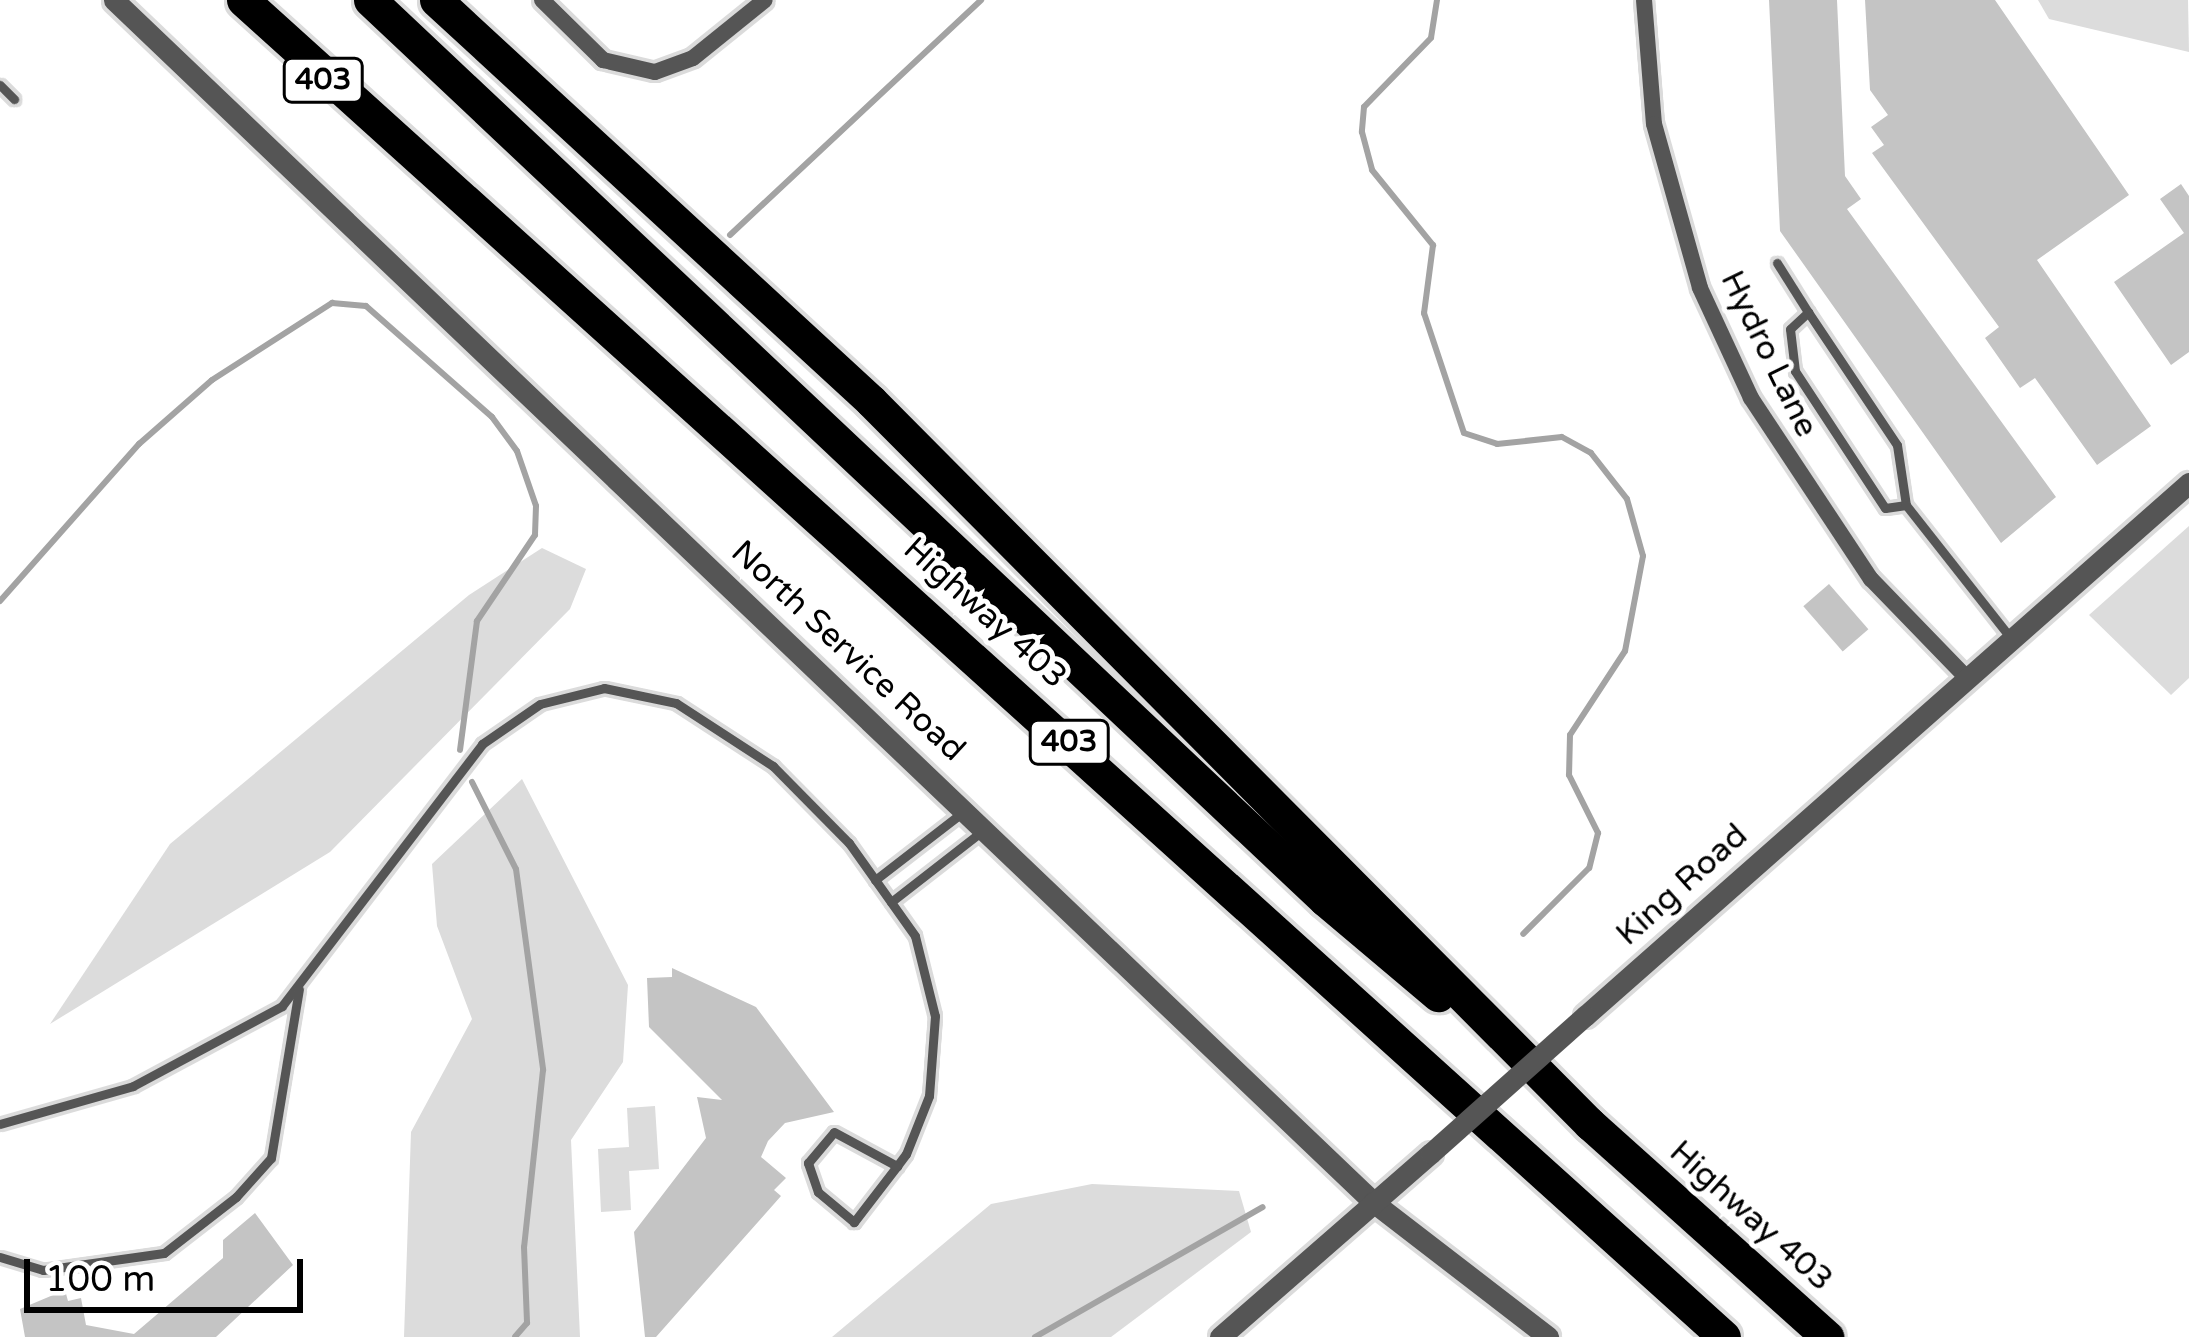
<!DOCTYPE html>
<style>
body{margin:0}
#map{position:relative;width:2189px;height:1337px;overflow:hidden;background:#fff;font-family:"Varela Round",sans-serif}
div>[style]{position:absolute}
[style*='--x']{left:calc(var(--x)*1px);top:calc(var(--y)*1px);width:calc(var(--w)*1px);rotate:calc(var(--a)*1deg)}
.green>*{inset:0;background:#dcdcdc}
.stream>*{height:6px;margin:-3px;padding:0 3px;transform-origin:3px;border-radius:3px;background:#a3a3a3}
.building>*{inset:0;background:#c4c4c4;transform-origin:0 0}
.roads{filter:drop-shadow(3px 0 #dbdbdb) drop-shadow(-3px 0 #dbdbdb) drop-shadow(0 3px #dbdbdb) drop-shadow(0 -3px #dbdbdb)}
.service>*{height:9px;margin:-4.5px;padding:0 4.5px;transform-origin:4.5px;border-radius:4.5px;background:#555}
.minor>*{height:16px;margin:-8px;padding:0 8px;transform-origin:8px;border-radius:8px;background:#555}
.tertiary>*{height:21px;margin:-10.5px;padding:0 10.5px;transform-origin:10.5px;border-radius:10.5px;background:#555}
.motorway>*{height:33px;margin:-16.5px;padding:0 16.5px;transform-origin:16.5px;border-radius:16.5px;background:#000}
.tertiary-bridge>*{height:21px;margin:-10.5px;padding:0 10.5px;transform-origin:10.5px;border-radius:10.5px;background:#555}
span{translate:-50% -50%;white-space:nowrap;text-align:center;line-height:1.15;-webkit-text-stroke:10px #fff;paint-order:stroke}
.shield-label span{padding:3px 9px;background:#fff;border:3px solid;border-radius:9px;-webkit-text-stroke-width:0}
.shield-label{font-size:30px;color:#000;font-weight:700}
.street-label{font-size:33px;color:#000}
.scale{position:absolute;left:24px;top:1259px;width:279px;height:54px;box-sizing:border-box;border:6px solid #000;border-top:0;padding-left:15px;font-size:36px;line-height:42px;white-space:nowrap;color:#000;-webkit-text-stroke:9px #fff;paint-order:stroke}
</style>
<div id="map">
<div class="green">
<i style="clip-path:polygon(2038px 0,2188px 0,2189px 52px,2049px 19px)"></i>
<i style="clip-path:polygon(2189px 526px,2189px 678px,2171px 695px,2089px 615px)"></i>
<i style="clip-path:polygon(542px 548px,586px 569px,570px 609px,330px 852px,50px 1024px,170px 844px,469px 595px)"></i>
<i style="clip-path:polygon(522px 779px,628px 985px,623px 1062px,571px 1140px,580px 1337px,404px 1337px,411px 1132px,472px 1019px,437px 926px,432px 864px)"></i>
<i style="clip-path:polygon(655px 1106px,659px 1169px,629px 1171px,631px 1210px,601px 1212px,598px 1149px,629px 1147px,627px 1108px)"></i>
<i style="clip-path:polygon(1092px 1184px,1239px 1191px,1251px 1232px,1111px 1337px,832px 1337px,991px 1204px)"></i>
</div>
<div class="stream">
<i style="--x:1437;--y:0;--w:38;--a:99"></i>
<i style="--x:1431;--y:38;--w:96;--a:134.2"></i>
<i style="--x:1364;--y:107;--w:25;--a:95"></i>
<i style="--x:1362;--y:132;--w:39;--a:75"></i>
<i style="--x:1372;--y:170;--w:97;--a:50.9"></i>
<i style="--x:1433;--y:245;--w:69;--a:97.5"></i>
<i style="--x:1424;--y:313;--w:126;--a:71.6"></i>
<i style="--x:1464;--y:433;--w:35;--a:18"></i>
<i style="--x:1497;--y:444;--w:65;--a:-6.1"></i>
<i style="--x:1562;--y:437;--w:33;--a:29"></i>
<i style="--x:1591;--y:453;--w:58;--a:52"></i>
<i style="--x:1627;--y:499;--w:59;--a:74.3"></i>
<i style="--x:1643;--y:556;--w:97;--a:100.7"></i>
<i style="--x:1625;--y:651;--w:100;--a:123.2"></i>
<i style="--x:1570;--y:735;--w:40;--a:91.4"></i>
<i style="--x:1569;--y:775;--w:65;--a:63.4"></i>
<i style="--x:1598;--y:833;--w:36;--a:104"></i>
<i style="--x:1589;--y:868;--w:93;--a:135"></i>
<i style="--x:730;--y:235;--w:344;--a:-43.1"></i>
<i style="--x:0;--y:601;--w:210;--a:-48.5"></i>
<i style="--x:139;--y:444;--w:97;--a:-41.2"></i>
<i style="--x:212;--y:380;--w:143;--a:-32.7"></i>
<i style="--x:332;--y:303;--w:34;--a:5"></i>
<i style="--x:366;--y:306;--w:168;--a:41.4"></i>
<i style="--x:492;--y:417;--w:42;--a:53.7"></i>
<i style="--x:517;--y:451;--w:58;--a:70.9"></i>
<i style="--x:536;--y:506;--w:29;--a:92"></i>
<i style="--x:535;--y:535;--w:104;--a:124"></i>
<i style="--x:477;--y:621;--w:130;--a:97.5"></i>
<i style="--x:472;--y:782;--w:97;--a:63.2"></i>
<i style="--x:516;--y:869;--w:203;--a:82.3"></i>
<i style="--x:543;--y:1070;--w:178;--a:96.1"></i>
<i style="--x:524;--y:1247;--w:76;--a:87.7"></i>
<i style="--x:527;--y:1323;--w:18;--a:131"></i>
<i style="--x:1035;--y:1337;--w:262;--a:-29.7"></i>
</div>
<div class="building">
<i style="clip-path:polygon(1769px 0,1837px 0,1845px 176px,1861px 199px,1847px 209px,2056px 497px,2001px 543px,1780px 231px)"></i>
<i style="clip-path:polygon(1865px 0,1995px 0,2129px 195px,2037px 260px,2151px 426px,2097px 465px,2035px 378px,2020px 388px,1985px 338px,1999px 327px,1872px 153px,1884px 145px,1871px 127px,1888px 115px,1870px 90px)"></i>
<i style="clip-path:polygon(2181px 184px,2189px 196px,2189px 352px,2171px 365px,2114px 282px,2184px 233px,2160px 199px)"></i>
<i style="left:1829px;top:584px;width:60px;height:34px;rotate:49deg"></i>
<i style="clip-path:polygon(672px 968px,756px 1007px,834px 1112px,785px 1123px,768px 1141px,761px 1157px,786px 1178px,774px 1190px,781px 1196px,656px 1337px,645px 1337px,634px 1232px,706px 1138px,697px 1097px,722px 1100px,649px 1027px,647px 978px,672px 977px)"></i>
<i style="clip-path:polygon(255px 1213px,293px 1265px,216px 1337px,25px 1337px,20px 1309px,65px 1290px,68px 1301px,81px 1298px,86px 1325px,134px 1334px,223px 1258px,223px 1240px)"></i>
</div>
<div class="roads">
<div class="service">
<i style="--x:0;--y:85;--w:20;--a:45"></i>
<i style="--x:1777;--y:263;--w:58;--a:57.7"></i>
<i style="--x:1906;--y:505;--w:21;--a:172"></i>
<i style="--x:1885;--y:508;--w:164;--a:-123.3"></i>
<i style="--x:1795;--y:371;--w:42;--a:-96.8"></i>
<i style="--x:1790;--y:329;--w:25;--a:-43"></i>
<i style="--x:1808;--y:312;--w:160;--a:56.2"></i>
<i style="--x:1897;--y:445;--w:61;--a:81.5"></i>
<i style="--x:1906;--y:505;--w:168;--a:51.8"></i>
<i style="--x:875;--y:880;--w:111;--a:-37.7"></i>
<i style="--x:891;--y:902;--w:114;--a:-37.9"></i>
<i style="--x:0;--y:1124;--w:138;--a:-15.9"></i>
<i style="--x:133;--y:1086;--w:169;--a:-28.2"></i>
<i style="--x:282;--y:1006;--w:330;--a:-52.6"></i>
<i style="--x:482;--y:744;--w:70;--a:-34.6"></i>
<i style="--x:540;--y:704;--w:66;--a:-14"></i>
<i style="--x:604;--y:688;--w:74;--a:11.8"></i>
<i style="--x:676;--y:703;--w:116;--a:33"></i>
<i style="--x:773;--y:766;--w:108;--a:45.4"></i>
<i style="--x:849;--y:843;--w:114;--a:54.6"></i>
<i style="--x:915;--y:936;--w:82;--a:76"></i>
<i style="--x:935;--y:1016;--w:80;--a:94.3"></i>
<i style="--x:929;--y:1096;--w:62;--a:111.6"></i>
<i style="--x:906;--y:1154;--w:15;--a:127"></i>
<i style="--x:897;--y:1166;--w:71;--a:127.5"></i>
<i style="--x:854;--y:1222;--w:47;--a:-140.2"></i>
<i style="--x:818;--y:1192;--w:31;--a:-109"></i>
<i style="--x:808;--y:1163;--w:40;--a:-50"></i>
<i style="--x:834;--y:1132;--w:72;--a:28.4"></i>
<i style="--x:0;--y:1257;--w:45;--a:16.8"></i>
<i style="--x:43;--y:1270;--w:122;--a:-8"></i>
<i style="--x:164;--y:1253;--w:91;--a:-37.9"></i>
<i style="--x:236;--y:1197;--w:52;--a:-48.1"></i>
<i style="--x:271;--y:1158;--w:171;--a:-80.6"></i>
</div>
<div class="minor">
<i style="--x:542;--y:0;--w:86;--a:44.5"></i>
<i style="--x:603;--y:60;--w:53;--a:13"></i>
<i style="--x:655;--y:72;--w:40;--a:-20.2"></i>
<i style="--x:693;--y:58;--w:92;--a:-38.9"></i>
<i style="--x:1644;--y:0;--w:124;--a:85.4"></i>
<i style="--x:1654;--y:124;--w:170;--a:74.3"></i>
<i style="--x:1700;--y:288;--w:121;--a:65.1"></i>
<i style="--x:1751;--y:398;--w:217;--a:56.5"></i>
<i style="--x:1871;--y:579;--w:135;--a:45.9"></i>
</div>
<div class="tertiary">
<i style="--x:114;--y:0;--w:1741;--a:43.67"></i>
<i style="--x:1373;--y:1202;--w:221;--a:37.6"></i>
<i style="--x:1585;--y:1016;--w:806;--a:-41.43"></i>
<i style="--x:1220;--y:1337;--w:280;--a:-41.1"></i>
</div>
<div class="motorway">
<i style="--x:243;--y:0;--w:1995;--a:42.07"></i>
<i style="--x:370;--y:0;--w:1312;--a:43.3"></i>
<i style="--x:1325;--y:900;--w:148;--a:40.1"></i>
<i style="--x:436;--y:0;--w:592;--a:42.67"></i>
<i style="--x:871;--y:401;--w:1020;--a:45.16"></i>
<i style="--x:1590;--y:1124;--w:319;--a:41.9"></i>
</div>
</div>
<div class="tertiary-bridge">
<i style="--x:1431;--y:1153;--w:206;--a:-41.7"></i>
</div>
<div class="shield-label">
<span style="left:323px;top:80px">403</span>
<span style="left:1069px;top:742px">403</span>
</div>
<div class="street-label">
<span style="left:1769px;top:354px;rotate:64deg">Hydro Lane</span>
<span style="left:985px;top:613px;rotate:42deg">Highway 403</span>
<span style="left:848px;top:651px;rotate:43deg">North Service Road</span>
<span style="left:1682px;top:885px;rotate:-42deg">King Road</span>
<span style="left:1751px;top:1216px;rotate:42deg">Highway 403</span>
</div>
<div class="scale">100 m</div>
</div>
